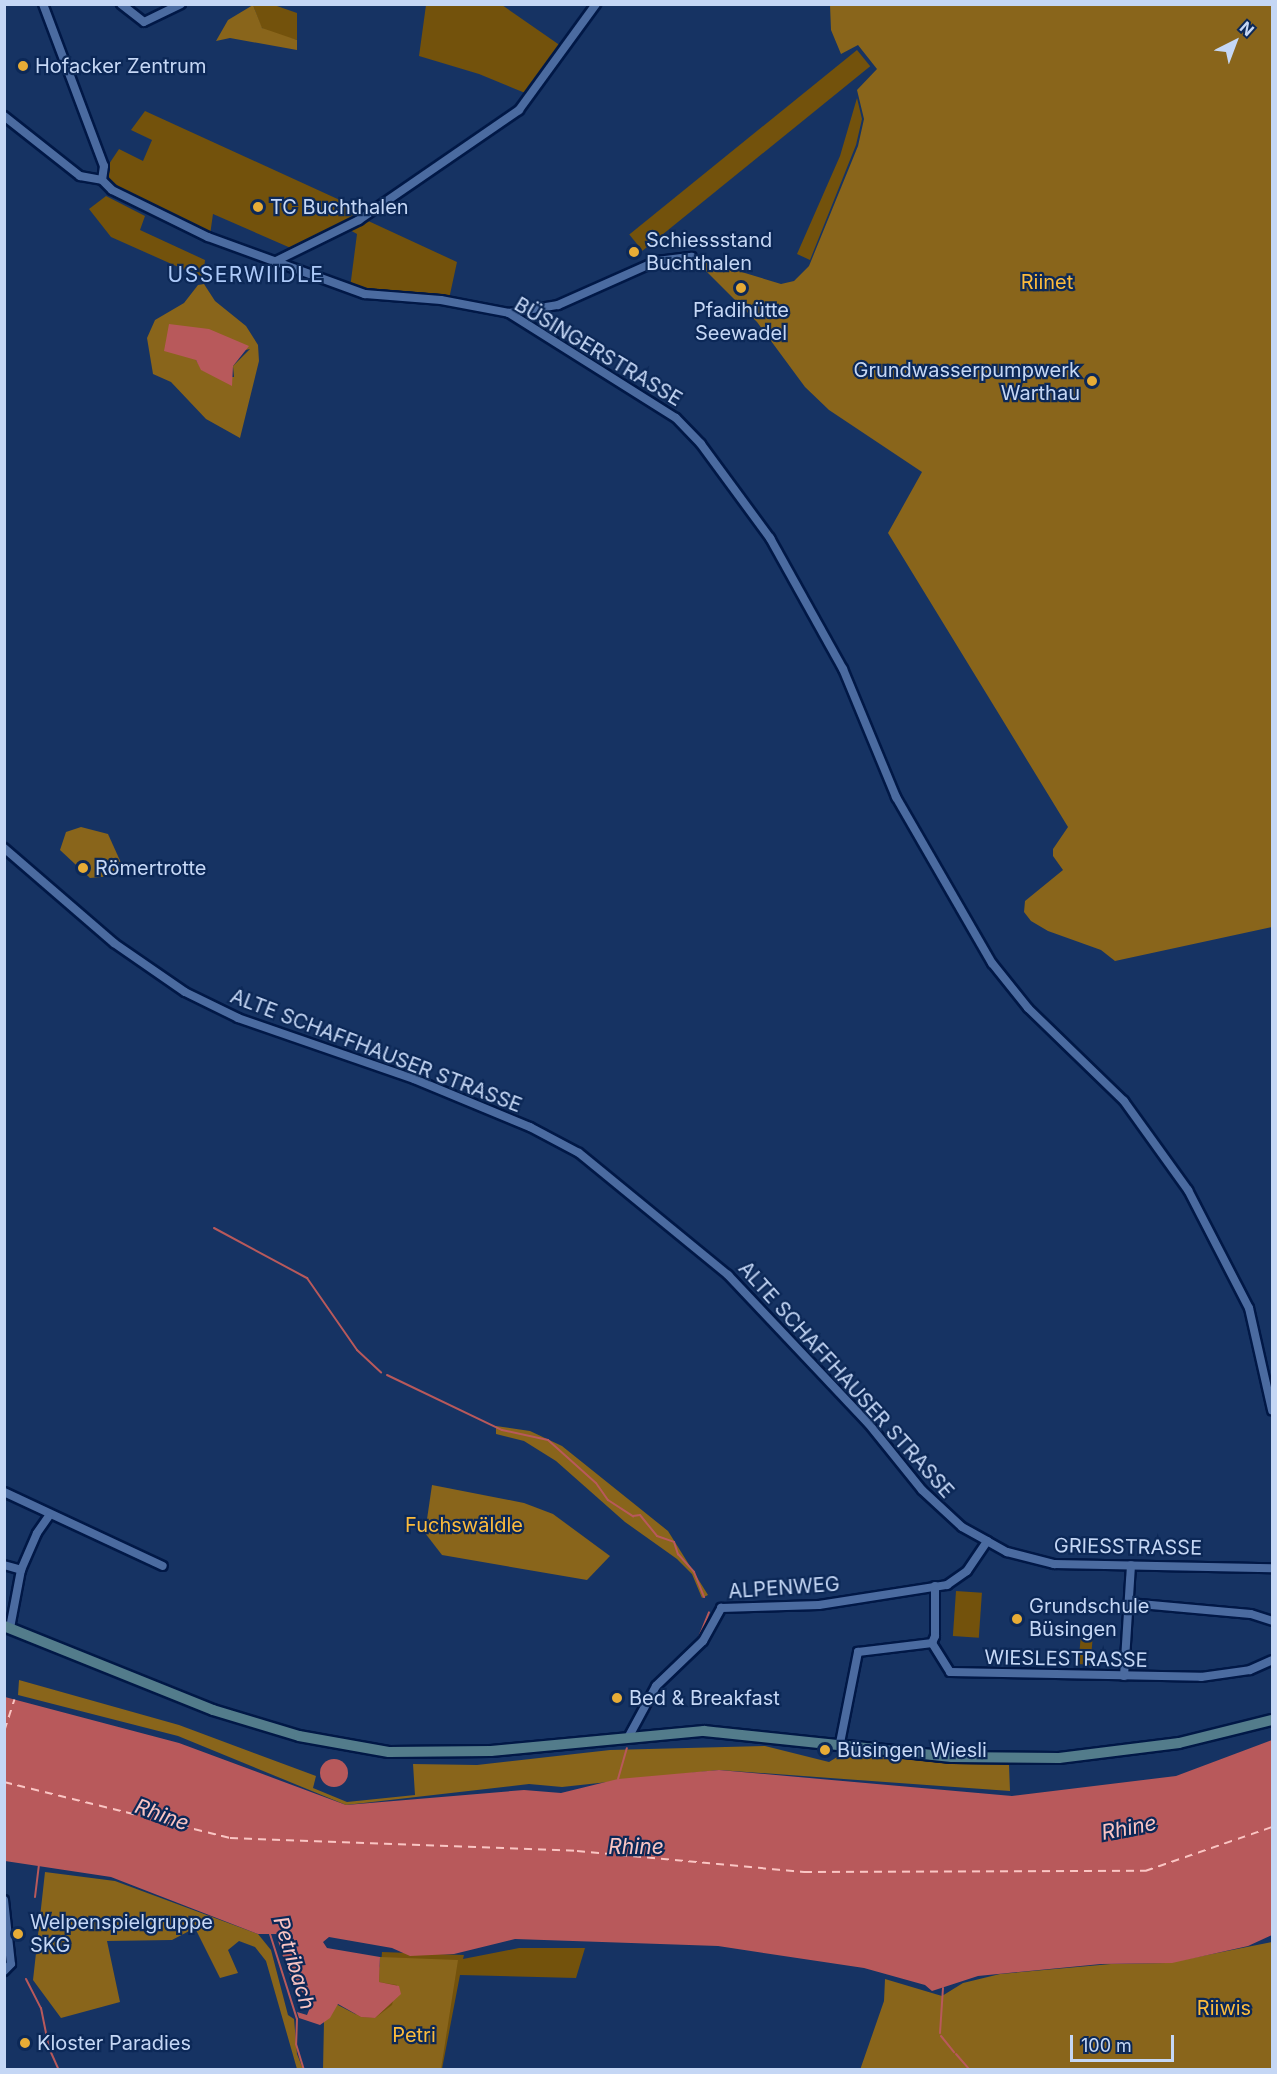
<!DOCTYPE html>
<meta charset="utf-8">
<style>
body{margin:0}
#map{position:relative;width:1277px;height:2074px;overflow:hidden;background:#163363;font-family:Inter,sans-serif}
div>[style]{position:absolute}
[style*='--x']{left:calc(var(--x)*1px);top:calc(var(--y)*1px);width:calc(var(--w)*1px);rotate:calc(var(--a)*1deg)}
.green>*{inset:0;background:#73520c;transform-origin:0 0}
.forest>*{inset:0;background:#89651b}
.water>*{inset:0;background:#b8595b}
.round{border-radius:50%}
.stream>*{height:2px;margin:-1px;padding:0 1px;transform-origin:1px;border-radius:1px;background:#b8595b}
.ferry>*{height:1.5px;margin-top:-0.75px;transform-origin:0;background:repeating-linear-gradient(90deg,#fac5c3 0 8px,transparent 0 14px)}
.roads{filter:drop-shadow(2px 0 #011846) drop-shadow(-2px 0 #011846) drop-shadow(0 2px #011846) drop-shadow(0 -2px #011846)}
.street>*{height:8px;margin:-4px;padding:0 4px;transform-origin:4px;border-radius:4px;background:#4b6ba0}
.secondary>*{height:10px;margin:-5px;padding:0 5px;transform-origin:5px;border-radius:5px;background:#537c8b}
.dots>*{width:16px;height:16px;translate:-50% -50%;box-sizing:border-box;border:3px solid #0c2857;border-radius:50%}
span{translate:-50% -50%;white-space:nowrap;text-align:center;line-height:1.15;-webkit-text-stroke:4.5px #0c2857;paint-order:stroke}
.poi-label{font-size:20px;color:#c5d7f5}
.left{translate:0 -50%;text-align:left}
.right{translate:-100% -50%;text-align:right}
.park-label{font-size:20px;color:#fbbb3d}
.street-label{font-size:20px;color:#c5d7f5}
.neighbourhood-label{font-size:21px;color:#adcaf9;letter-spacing:1.5px}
.water-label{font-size:21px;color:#fac5c3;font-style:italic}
.frame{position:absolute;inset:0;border:6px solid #c5d7f5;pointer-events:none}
.north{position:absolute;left:1205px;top:12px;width:60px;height:60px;-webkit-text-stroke:4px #0c2857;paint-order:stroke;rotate:42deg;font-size:16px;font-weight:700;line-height:24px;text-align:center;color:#c5d7f5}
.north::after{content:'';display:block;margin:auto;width:21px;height:27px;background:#c5d7f5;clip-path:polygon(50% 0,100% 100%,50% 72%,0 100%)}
.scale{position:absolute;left:1070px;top:2035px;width:104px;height:27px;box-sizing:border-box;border:3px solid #c5d7f5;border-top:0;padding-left:8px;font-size:18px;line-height:21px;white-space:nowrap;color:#c5d7f5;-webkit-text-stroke:4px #0c2857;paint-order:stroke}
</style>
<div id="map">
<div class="green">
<i style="clip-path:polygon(253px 5px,274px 5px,297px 13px,297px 40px,268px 33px,261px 27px)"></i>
<i style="clip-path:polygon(426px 5px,502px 5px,561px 46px,530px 95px,479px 74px,419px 56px)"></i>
<i style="left:857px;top:50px;width:21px;height:293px;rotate:51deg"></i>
<i style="clip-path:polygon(857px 98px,862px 119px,856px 145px,810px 260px,797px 254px,840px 156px)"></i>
<i style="clip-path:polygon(145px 111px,366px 212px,293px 249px,213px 214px,210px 235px,115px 188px,108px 180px,109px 164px,119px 149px,143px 161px,152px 140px,131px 130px)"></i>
<i style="clip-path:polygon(106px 196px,145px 216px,140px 230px,205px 260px,203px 278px,111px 237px,89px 209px)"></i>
<i style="clip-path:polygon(364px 219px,457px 262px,449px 299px,350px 288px,357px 234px,348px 229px)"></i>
<i style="left:956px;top:1591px;width:26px;height:45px;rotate:4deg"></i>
<i style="left:1081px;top:1634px;width:12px;height:30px;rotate:5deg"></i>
<i style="clip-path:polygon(519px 1948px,585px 1948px,576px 1978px,460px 1975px,442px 2069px,329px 2069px,381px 1964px,382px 1952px,464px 1955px,463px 1959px)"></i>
</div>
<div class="forest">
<i style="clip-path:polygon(253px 5px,262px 28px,297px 40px,297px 50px,230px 38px,216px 41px,228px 20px)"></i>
<i style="clip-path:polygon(830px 5px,1272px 5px,1272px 927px,1115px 961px,1101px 950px,1048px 931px,1031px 921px,1024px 912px,1025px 901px,1063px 870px,1053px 856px,1053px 849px,1068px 827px,888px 533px,922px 472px,829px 410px,805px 387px,757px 322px,692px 257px,781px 284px,794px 281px,809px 266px,858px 146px,864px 119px,857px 90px,877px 69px,858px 45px,841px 54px,831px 30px)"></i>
<i style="clip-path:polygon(evenodd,204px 284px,215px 301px,246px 326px,258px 345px,259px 361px,240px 438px,206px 419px,171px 382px,153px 374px,147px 338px,155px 320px,184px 303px,198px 285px,204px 284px,250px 349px,233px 366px,234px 377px,218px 377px,202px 370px,196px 360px,250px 349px)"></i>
<i style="clip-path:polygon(81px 827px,108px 834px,122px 865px,113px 876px,90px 878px,60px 850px,66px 832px)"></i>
<i style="clip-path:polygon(496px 1426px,530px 1431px,562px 1446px,668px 1531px,708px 1595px,702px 1598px,692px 1574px,677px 1559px,625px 1522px,556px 1461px,524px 1441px,496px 1434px)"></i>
<i style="clip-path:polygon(432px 1485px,524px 1503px,553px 1514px,610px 1556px,587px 1580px,442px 1555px,425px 1533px)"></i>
<i style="clip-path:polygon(19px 1680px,179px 1725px,316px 1776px,313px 1788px,347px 1802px,415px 1795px,413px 1764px,477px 1765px,610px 1750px,765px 1746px,829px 1762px,847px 1751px,1009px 1765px,1010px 1791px,719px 1770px,562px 1787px,529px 1784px,346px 1805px,178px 1736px,18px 1695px)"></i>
<i style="clip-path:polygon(45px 1872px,115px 1881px,258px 1934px,271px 1950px,288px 2015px,294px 2019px,297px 2054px,303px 2069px,297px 2069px,266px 1961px,255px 1947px,239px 1941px,228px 1950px,238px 1973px,220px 1978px,195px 1928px,172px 1940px,107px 1941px,120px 2002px,61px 2018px,33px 1980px)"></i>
<i style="clip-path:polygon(1272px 1942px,1272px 2069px,860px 2070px,884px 2001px,885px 1979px,942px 1996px,963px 1983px,1000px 1974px,1111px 1964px,1167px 1963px)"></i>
<i style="clip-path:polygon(380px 1957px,458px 1960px,441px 2069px,323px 2070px,324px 2021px,336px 2004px,361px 2017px,375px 2018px,392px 2005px,397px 1985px,379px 1982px)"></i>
</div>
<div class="water">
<i style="clip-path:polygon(169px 324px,209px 329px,249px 346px,233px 366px,232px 386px,201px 370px,196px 360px,164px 351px)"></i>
<i style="clip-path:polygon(5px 1697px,179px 1743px,346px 1805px,524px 1790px,561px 1793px,618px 1779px,719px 1770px,1012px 1796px,1176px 1776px,1272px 1740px,1272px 1935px,1248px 1946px,1172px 1963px,1101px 1964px,978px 1976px,932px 1991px,925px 1985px,864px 1968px,718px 1946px,515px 1939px,454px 1954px,410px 1956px,392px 1948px,329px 1937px,323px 1942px,327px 1948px,380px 1957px,379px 1982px,399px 1986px,401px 1994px,375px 2018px,361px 2017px,338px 2004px,330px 2018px,320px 2025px,299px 2018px,297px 2012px,307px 2015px,311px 2005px,287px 1970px,276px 1934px,258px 1934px,111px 1877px,5px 1861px)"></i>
<i class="round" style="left:320px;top:1759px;width:28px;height:28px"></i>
</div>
<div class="stream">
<i style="--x:214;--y:1228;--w:106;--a:28.3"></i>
<i style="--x:307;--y:1278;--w:88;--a:55.2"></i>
<i style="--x:357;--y:1350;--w:33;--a:43"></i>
<i style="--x:387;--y:1375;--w:127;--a:25.6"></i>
<i style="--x:502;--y:1430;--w:47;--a:12.3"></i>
<i style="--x:548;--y:1440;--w:64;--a:41.9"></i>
<i style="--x:596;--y:1483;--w:21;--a:55"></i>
<i style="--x:608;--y:1500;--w:30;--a:33"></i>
<i style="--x:633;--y:1516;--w:7;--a:-8"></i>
<i style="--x:640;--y:1515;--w:27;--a:51"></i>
<i style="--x:657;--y:1536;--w:18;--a:19"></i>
<i style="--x:674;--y:1542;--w:13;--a:72"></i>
<i style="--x:678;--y:1554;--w:24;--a:48"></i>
<i style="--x:694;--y:1572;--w:27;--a:68"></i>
<i style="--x:697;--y:1642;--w:32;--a:-68"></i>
<i style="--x:638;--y:1729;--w:53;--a:-59.6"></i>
<i style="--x:618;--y:1779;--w:32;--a:-74"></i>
<i style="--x:35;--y:1897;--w:31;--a:-83"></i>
<i style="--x:270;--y:1934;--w:89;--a:72.4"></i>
<i style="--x:297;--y:2019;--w:25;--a:92"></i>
<i style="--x:296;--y:2044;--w:27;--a:73"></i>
<i style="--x:26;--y:1979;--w:33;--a:63"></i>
<i style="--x:41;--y:2008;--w:41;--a:78.7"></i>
<i style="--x:49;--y:2048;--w:24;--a:66"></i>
<i style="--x:940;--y:2033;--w:45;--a:-86.2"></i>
<i style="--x:941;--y:2036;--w:21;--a:51"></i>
<i style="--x:956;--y:2054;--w:21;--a:49"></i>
</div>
<div class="ferry">
<i style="--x:4;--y:1731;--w:33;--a:-72"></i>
<i style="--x:4;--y:1782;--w:233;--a:13.9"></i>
<i style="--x:230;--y:1838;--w:347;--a:2.1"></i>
<i style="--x:577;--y:1851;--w:228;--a:5.3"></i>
<i style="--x:804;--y:1872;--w:341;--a:-0.2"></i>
<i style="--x:1145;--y:1871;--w:134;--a:-19.1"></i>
</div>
<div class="roads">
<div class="street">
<i style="--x:43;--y:4;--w:173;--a:69.4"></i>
<i style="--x:104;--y:166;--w:14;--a:98"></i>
<i style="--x:121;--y:4;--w:29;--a:38"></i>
<i style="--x:144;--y:22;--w:41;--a:-25.9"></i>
<i style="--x:4;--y:116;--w:97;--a:38.3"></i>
<i style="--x:80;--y:176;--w:22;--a:10"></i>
<i style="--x:102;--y:180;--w:14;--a:45"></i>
<i style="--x:112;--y:190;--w:107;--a:26.1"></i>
<i style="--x:208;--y:237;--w:167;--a:20"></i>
<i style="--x:365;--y:294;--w:76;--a:4.5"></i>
<i style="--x:441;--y:300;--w:69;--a:10.8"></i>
<i style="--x:509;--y:313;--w:197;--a:32.2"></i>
<i style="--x:676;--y:418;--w:36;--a:46"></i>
<i style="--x:701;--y:444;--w:117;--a:53.7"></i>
<i style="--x:770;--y:538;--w:150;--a:60.9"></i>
<i style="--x:843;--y:669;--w:139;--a:67.5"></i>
<i style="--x:896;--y:797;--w:192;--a:60"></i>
<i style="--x:992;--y:963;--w:58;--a:51.3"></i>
<i style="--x:1028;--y:1008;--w:134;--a:44.1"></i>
<i style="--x:1124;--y:1101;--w:110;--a:54.3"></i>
<i style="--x:1188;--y:1190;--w:133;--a:62.7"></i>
<i style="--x:1249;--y:1308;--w:105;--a:77.3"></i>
<i style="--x:276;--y:261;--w:93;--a:-26.3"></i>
<i style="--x:359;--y:220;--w:194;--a:-34.5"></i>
<i style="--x:519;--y:110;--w:131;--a:-54"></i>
<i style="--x:509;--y:313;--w:50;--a:-9.3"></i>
<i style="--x:558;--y:305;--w:108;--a:-24"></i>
<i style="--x:657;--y:261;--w:35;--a:-7"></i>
<i style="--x:4;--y:848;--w:145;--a:40.8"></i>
<i style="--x:114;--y:943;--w:86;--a:34.6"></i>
<i style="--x:185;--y:992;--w:59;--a:26.1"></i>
<i style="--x:238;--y:1018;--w:186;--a:19.1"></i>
<i style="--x:414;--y:1079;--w:126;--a:22.5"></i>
<i style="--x:530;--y:1127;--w:55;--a:28"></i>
<i style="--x:579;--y:1153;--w:193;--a:39.3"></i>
<i style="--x:728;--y:1275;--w:204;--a:46.6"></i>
<i style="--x:868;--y:1423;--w:86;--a:51.1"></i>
<i style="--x:922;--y:1490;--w:54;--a:42.8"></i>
<i style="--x:962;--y:1527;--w:29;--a:29"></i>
<i style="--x:987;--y:1541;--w:23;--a:29"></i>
<i style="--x:1007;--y:1552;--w:49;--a:14.3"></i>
<i style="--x:1054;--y:1564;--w:218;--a:1.1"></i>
<i style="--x:4;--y:1492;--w:175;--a:25"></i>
<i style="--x:4;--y:1565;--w:18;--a:16"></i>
<i style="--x:935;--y:1586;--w:50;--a:90"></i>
<i style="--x:935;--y:1636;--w:8;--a:113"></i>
<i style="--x:932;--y:1643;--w:34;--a:58"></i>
<i style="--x:950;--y:1672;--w:251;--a:1.1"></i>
<i style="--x:1201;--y:1677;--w:49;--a:-8.1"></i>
<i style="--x:1250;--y:1670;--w:24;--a:-24"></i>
<i style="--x:1129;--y:1603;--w:122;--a:5.2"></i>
<i style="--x:1251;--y:1614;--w:22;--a:18"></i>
<i style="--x:10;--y:1628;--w:59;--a:-79.3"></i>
<i style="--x:21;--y:1570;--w:40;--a:-66.6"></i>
<i style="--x:37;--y:1533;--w:21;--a:-55"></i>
<i style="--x:1124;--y:1676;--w:111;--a:-86.4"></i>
<i style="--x:629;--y:1736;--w:57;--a:-61.6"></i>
<i style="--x:656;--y:1686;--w:65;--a:-43.8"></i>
<i style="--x:703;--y:1641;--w:38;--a:-61"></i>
<i style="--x:721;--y:1608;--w:98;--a:-1.8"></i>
<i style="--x:819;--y:1605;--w:130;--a:-8.9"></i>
<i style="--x:947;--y:1585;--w:24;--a:-35"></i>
<i style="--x:967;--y:1571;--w:36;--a:-56"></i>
<i style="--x:840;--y:1743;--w:93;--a:-78.8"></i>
<i style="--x:858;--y:1652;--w:75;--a:-6.9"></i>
<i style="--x:4;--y:1900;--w:64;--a:83.8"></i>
<i style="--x:11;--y:1964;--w:10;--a:135"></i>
</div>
<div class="secondary">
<i style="--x:4;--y:1626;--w:225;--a:21.9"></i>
<i style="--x:213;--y:1710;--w:90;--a:16.8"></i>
<i style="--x:299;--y:1736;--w:91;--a:10.1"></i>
<i style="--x:389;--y:1752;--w:102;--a:-0.6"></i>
<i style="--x:491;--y:1751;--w:214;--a:-5.4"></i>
<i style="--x:704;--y:1731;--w:249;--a:6"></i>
<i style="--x:952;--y:1757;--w:107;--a:0.5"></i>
<i style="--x:1059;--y:1758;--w:121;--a:-7.1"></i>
<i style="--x:1179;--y:1743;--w:96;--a:-13.9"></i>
</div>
</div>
<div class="dots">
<i style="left:23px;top:66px;background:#e7ac36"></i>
<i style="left:258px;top:207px;background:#e7ac36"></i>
<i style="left:634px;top:252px;background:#e7ac36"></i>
<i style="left:741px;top:288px;background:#e7ac36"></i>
<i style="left:1092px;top:381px;background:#e7ac36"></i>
<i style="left:83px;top:868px;background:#e7ac36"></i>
<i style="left:1017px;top:1619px;background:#e7ac36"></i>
<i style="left:617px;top:1698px;background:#e7ac36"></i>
<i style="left:825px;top:1750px;background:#e7ac36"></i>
<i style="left:18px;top:1934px;background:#e7ac36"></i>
<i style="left:25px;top:2043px;background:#e7ac36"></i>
</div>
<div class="poi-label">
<span class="left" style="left:35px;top:66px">Hofacker Zentrum</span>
<span class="left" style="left:270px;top:207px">TC Buchthalen</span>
<span class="left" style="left:646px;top:252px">Schiessstand<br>Buchthalen</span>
<span style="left:741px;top:322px">Pfadihütte<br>Seewadel</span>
<span class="right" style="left:1080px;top:382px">Grundwasserpumpwerk<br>Warthau</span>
<span class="left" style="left:95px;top:868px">Römertrotte</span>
<span class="left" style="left:1029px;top:1618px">Grundschule<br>Büsingen</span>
<span class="left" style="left:629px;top:1698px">Bed &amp; Breakfast</span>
<span class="left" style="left:837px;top:1750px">Büsingen Wiesli</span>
<span class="left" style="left:30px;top:1934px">Welpenspielgruppe<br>SKG</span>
<span class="left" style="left:37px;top:2043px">Kloster Paradies</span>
</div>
<div class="park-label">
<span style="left:1047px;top:282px">Riinet</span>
<span style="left:464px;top:1525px">Fuchswäldle</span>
<span style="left:1224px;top:2008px">Riiwis</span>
<span style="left:414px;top:2035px">Petri</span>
</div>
<div class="street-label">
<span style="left:598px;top:352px;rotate:31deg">BÜSINGERSTRASSE</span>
<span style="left:376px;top:1051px;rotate:21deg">ALTE SCHAFFHAUSER STRASSE</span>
<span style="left:846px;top:1380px;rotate:48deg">ALTE SCHAFFHAUSER STRASSE</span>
<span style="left:1128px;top:1547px;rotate:1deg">GRIESSTRASSE</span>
<span style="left:784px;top:1588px;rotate:-4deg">ALPENWEG</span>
<span style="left:1066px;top:1659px;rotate:1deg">WIESLESTRASSE</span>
</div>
<div class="neighbourhood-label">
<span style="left:246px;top:275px">USSERWIIDLE</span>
</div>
<div class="water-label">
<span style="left:162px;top:1815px;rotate:20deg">Rhine</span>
<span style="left:1129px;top:1828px;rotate:-11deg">Rhine</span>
<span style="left:636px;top:1847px">Rhine</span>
<span style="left:294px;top:1963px;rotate:73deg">Petribach</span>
</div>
<div class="frame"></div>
<div class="north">N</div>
<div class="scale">100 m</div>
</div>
